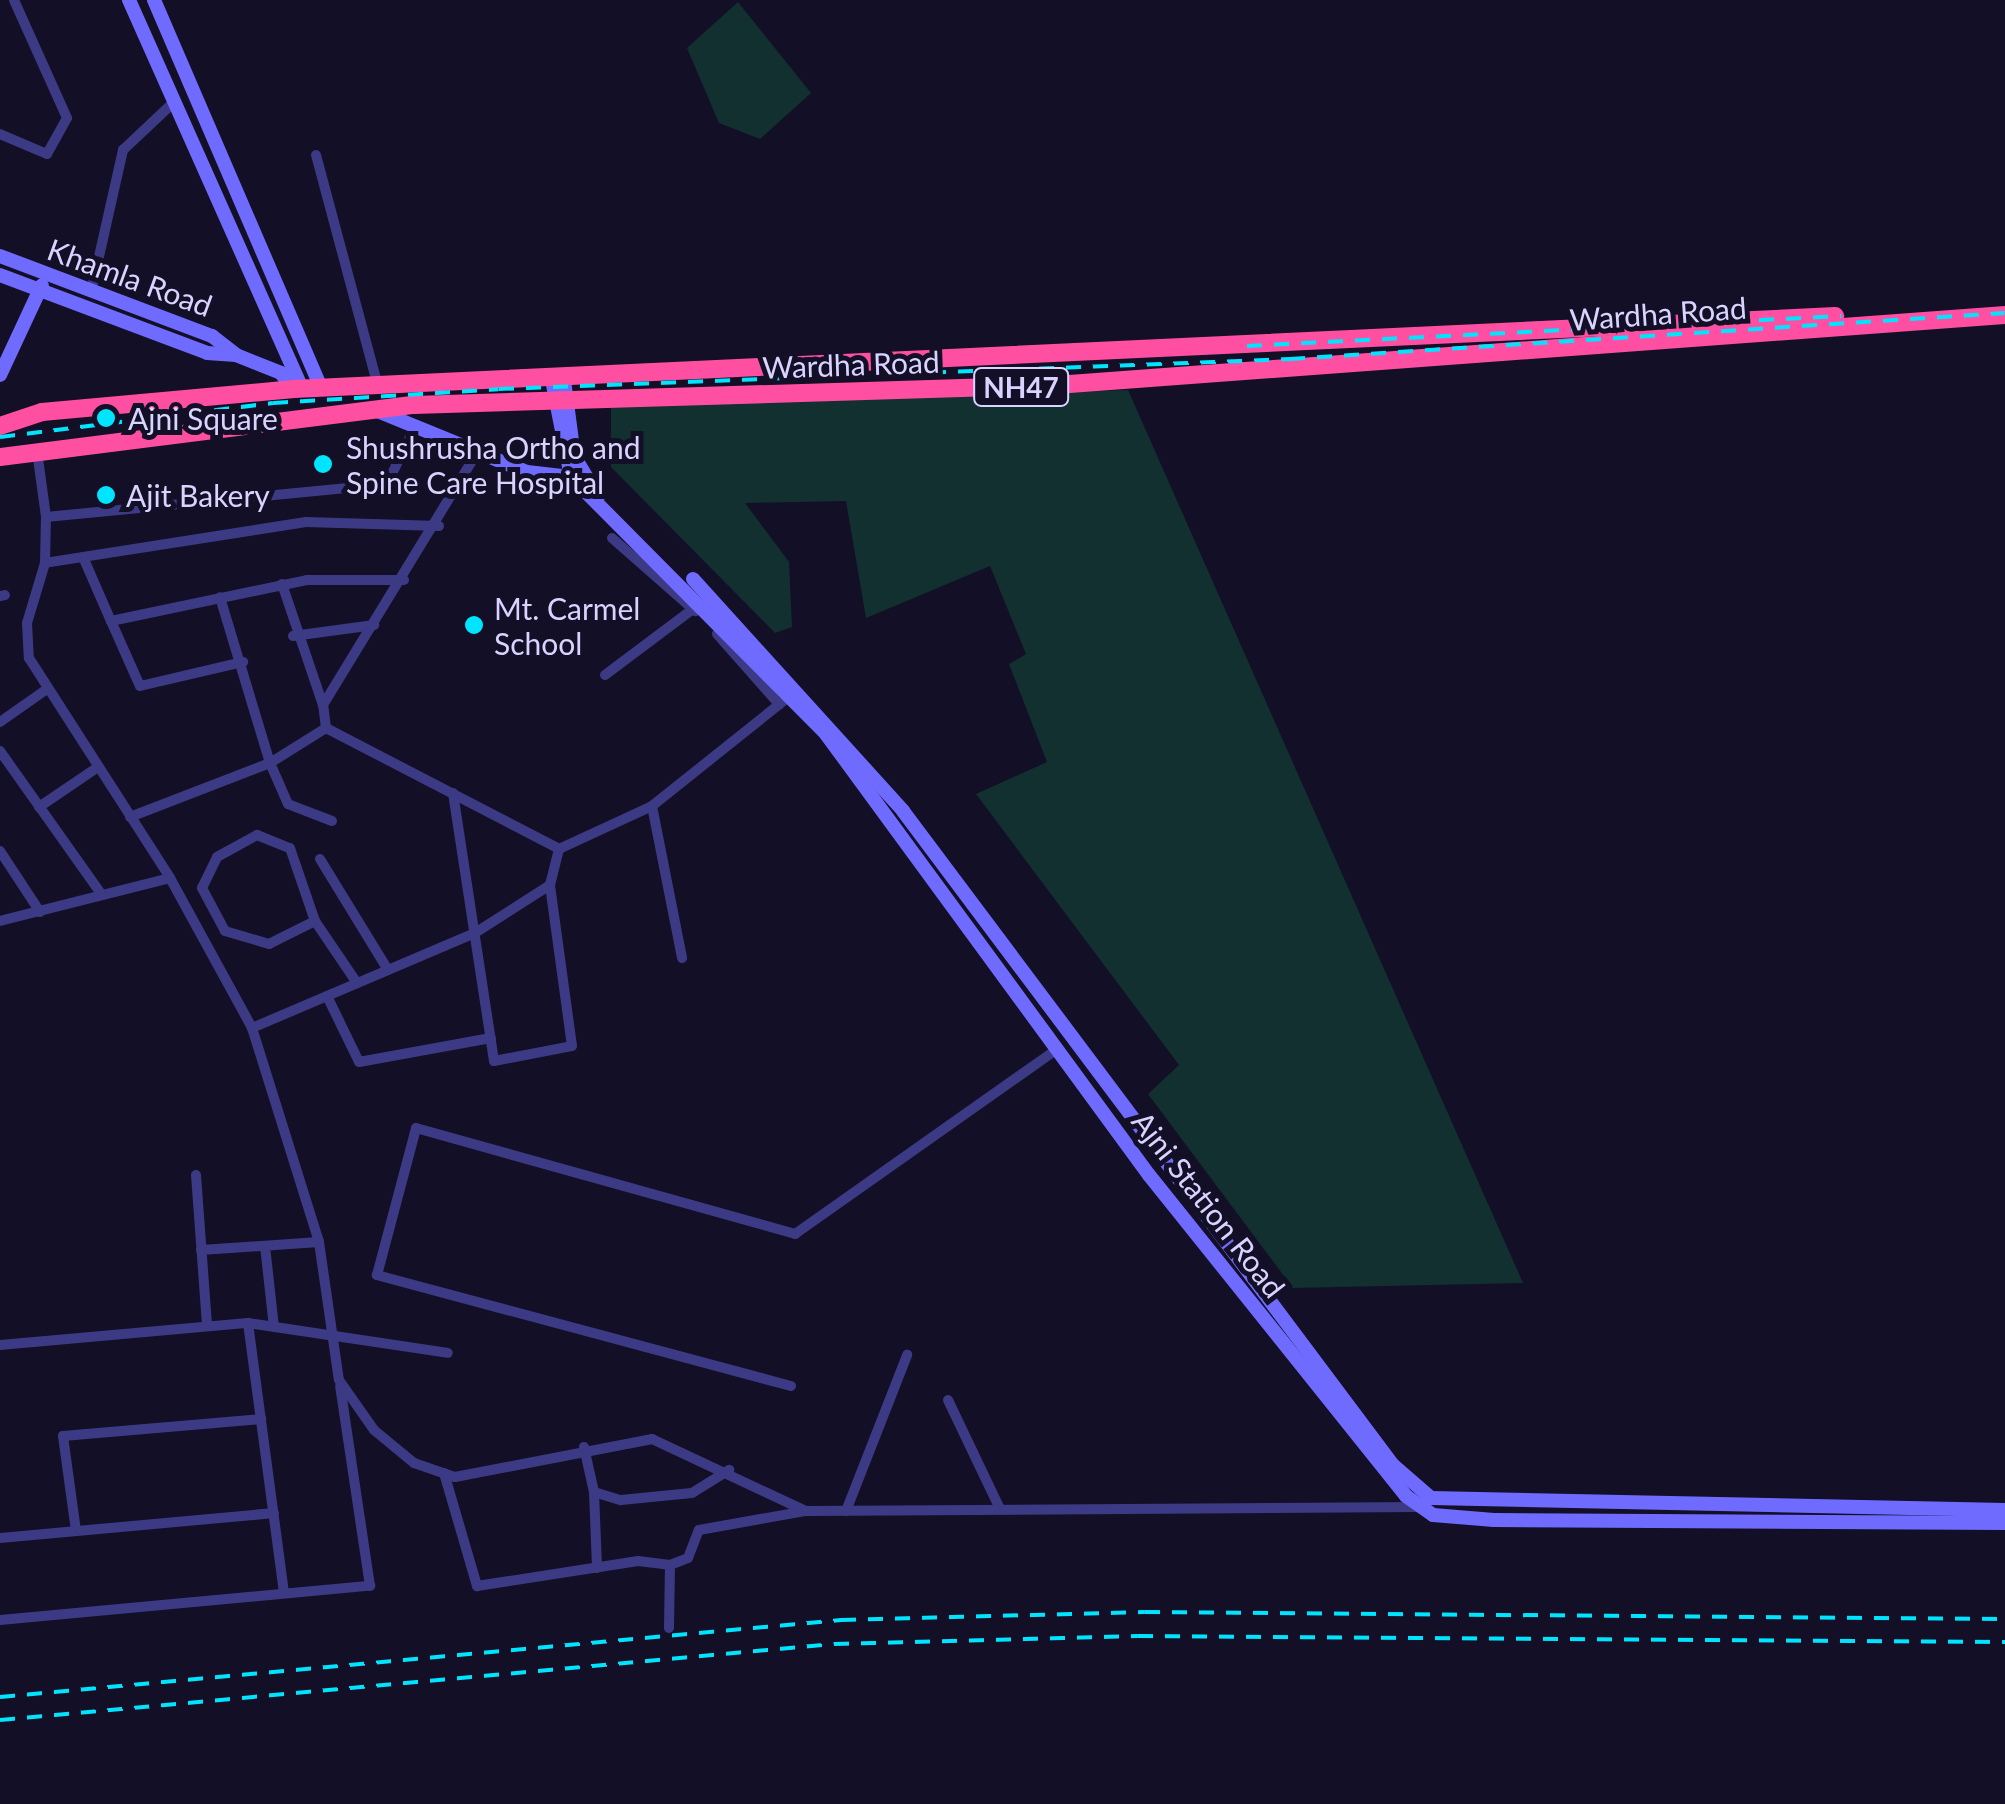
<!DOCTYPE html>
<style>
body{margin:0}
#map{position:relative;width:2005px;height:1804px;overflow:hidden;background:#130f26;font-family:Lato,sans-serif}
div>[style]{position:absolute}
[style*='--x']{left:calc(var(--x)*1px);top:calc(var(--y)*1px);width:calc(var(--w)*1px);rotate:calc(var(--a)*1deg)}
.green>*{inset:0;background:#12302f}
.street>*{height:10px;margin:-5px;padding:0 5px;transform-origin:5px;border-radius:5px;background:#3d3a85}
.secondary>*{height:14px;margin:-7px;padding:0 7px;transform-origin:7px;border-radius:7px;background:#6f6bff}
.highway>*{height:18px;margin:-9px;padding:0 9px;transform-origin:9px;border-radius:9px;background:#ff4fa3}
.rail>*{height:4px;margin-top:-2px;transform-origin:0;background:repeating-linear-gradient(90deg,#00e5ff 0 15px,transparent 0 27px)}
.dots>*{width:28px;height:28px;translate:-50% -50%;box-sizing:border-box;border:5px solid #130f26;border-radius:50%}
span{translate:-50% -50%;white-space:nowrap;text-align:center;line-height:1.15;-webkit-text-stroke:10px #130f26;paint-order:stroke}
.shield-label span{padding:2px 8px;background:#130f26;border:2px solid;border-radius:8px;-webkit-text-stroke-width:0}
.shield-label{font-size:28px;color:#d9d4ff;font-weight:700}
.street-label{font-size:30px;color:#d9d4ff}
.poi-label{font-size:30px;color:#d9d4ff}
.left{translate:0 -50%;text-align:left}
</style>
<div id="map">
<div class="green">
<i style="clip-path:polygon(738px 2px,811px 93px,760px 139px,719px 123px,687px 48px)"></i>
<i style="clip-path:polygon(1128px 390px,1523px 1283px,1293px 1288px,1148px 1094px,1179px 1065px,976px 794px,1047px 762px,1009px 664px,1026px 654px,990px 566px,866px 618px,846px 501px,745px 503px,789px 562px,792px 627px,775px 633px,611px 467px,611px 407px)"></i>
</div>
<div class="street">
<i style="--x:0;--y:134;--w:51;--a:23.1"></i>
<i style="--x:47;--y:154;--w:41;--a:-60.9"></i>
<i style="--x:67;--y:118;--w:129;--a:-114.2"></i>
<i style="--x:316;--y:155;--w:239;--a:75"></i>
<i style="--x:91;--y:292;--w:146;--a:-77.3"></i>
<i style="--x:123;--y:150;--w:70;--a:-43.3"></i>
<i style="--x:37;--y:451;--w:67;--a:82.2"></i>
<i style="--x:439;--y:526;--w:133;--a:-178.3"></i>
<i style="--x:306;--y:522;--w:264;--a:171.1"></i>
<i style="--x:45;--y:563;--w:63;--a:106.7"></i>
<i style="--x:27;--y:623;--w:35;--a:87"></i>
<i style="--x:29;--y:658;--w:261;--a:57.3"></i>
<i style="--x:170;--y:878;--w:171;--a:61.3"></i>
<i style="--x:252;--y:1028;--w:224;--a:72.6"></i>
<i style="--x:319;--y:1242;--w:139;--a:81.8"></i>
<i style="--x:339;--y:1380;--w:61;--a:55"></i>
<i style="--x:374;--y:1430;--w:52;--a:39.5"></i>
<i style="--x:414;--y:1463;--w:43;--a:18.9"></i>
<i style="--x:455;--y:1477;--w:201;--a:-10.9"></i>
<i style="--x:652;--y:1439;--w:170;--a:25.1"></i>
<i style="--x:806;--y:1511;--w:613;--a:-0.37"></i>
<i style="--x:612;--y:538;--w:111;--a:41.3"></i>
<i style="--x:83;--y:557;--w:70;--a:66.4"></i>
<i style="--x:111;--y:621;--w:200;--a:-11.8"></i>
<i style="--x:307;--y:580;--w:97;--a:0"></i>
<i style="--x:45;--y:563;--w:46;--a:-88.8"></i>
<i style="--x:46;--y:517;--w:343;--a:-5.5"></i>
<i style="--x:387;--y:484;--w:61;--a:-63.9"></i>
<i style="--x:282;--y:584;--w:128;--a:71.3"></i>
<i style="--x:0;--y:596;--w:5;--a:-11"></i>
<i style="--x:111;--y:621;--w:71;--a:66"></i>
<i style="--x:140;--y:686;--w:106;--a:-13.1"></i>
<i style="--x:717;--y:634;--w:94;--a:48.5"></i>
<i style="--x:293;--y:636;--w:82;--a:-7.7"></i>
<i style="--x:605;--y:675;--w:110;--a:-36.9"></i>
<i style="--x:0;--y:722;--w:57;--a:-35.1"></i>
<i style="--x:326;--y:728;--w:263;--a:27.4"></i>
<i style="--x:0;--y:751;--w:176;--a:54.7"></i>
<i style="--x:453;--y:793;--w:271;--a:81.3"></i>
<i style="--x:494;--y:1061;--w:79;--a:-10.9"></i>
<i style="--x:572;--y:1046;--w:162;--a:-97.8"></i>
<i style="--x:550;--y:885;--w:37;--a:-76"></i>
<i style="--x:652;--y:806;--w:155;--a:78.8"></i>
<i style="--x:39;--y:807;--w:71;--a:-34.1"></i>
<i style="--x:130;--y:817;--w:150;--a:-21.1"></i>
<i style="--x:270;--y:763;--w:173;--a:-106.8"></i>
<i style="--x:332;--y:821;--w:47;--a:-158.9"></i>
<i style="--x:288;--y:804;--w:45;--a:-113.7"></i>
<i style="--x:270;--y:763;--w:66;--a:-32"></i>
<i style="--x:326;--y:728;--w:23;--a:-97"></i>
<i style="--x:323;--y:705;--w:295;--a:-58.6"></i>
<i style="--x:559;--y:849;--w:102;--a:-24.8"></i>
<i style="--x:652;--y:806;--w:178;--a:-38.6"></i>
<i style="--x:0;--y:851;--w:73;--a:56.7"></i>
<i style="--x:320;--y:859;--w:130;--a:58.5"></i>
<i style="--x:0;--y:921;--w:175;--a:-14.2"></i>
<i style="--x:315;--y:921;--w:51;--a:153.4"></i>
<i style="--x:269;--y:944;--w:46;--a:-163.5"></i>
<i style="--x:225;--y:931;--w:49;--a:-118.1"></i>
<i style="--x:202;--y:888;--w:34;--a:-64"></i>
<i style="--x:217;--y:857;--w:46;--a:-28.8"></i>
<i style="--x:257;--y:835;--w:35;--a:22"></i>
<i style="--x:290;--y:848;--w:77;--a:71.1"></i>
<i style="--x:315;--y:921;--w:75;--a:55.9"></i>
<i style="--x:327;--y:996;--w:73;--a:64.1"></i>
<i style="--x:359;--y:1062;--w:134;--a:-10.3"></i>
<i style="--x:252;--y:1028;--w:242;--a:-23.1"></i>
<i style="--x:475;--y:933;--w:89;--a:-32.6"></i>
<i style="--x:196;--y:1175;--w:151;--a:85.8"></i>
<i style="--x:265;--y:1246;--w:81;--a:83.7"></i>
<i style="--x:201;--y:1250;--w:118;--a:-3.9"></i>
<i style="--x:248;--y:1323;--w:271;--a:82.4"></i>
<i style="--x:0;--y:1345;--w:249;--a:-5.1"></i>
<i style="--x:248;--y:1323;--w:202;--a:8.5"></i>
<i style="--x:791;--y:1386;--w:429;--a:-165"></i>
<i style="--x:377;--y:1275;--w:152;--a:-75.1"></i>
<i style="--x:416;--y:1128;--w:394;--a:15.6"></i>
<i style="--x:795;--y:1234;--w:321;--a:-35.2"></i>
<i style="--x:948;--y:1400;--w:121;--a:64.5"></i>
<i style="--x:584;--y:1447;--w:46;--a:77.5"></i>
<i style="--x:594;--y:1492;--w:28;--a:17"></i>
<i style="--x:621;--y:1500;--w:71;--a:-5.6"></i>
<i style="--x:692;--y:1493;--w:44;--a:-31.9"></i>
<i style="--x:444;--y:1473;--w:118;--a:73.7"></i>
<i style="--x:477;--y:1586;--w:163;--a:-8.8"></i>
<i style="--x:638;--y:1561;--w:32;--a:7"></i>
<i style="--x:594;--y:1492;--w:76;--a:87.7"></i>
<i style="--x:846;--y:1511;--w:168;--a:-68.6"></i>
<i style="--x:76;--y:1531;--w:96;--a:-97.8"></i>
<i style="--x:63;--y:1436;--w:199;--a:-4.9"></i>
<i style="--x:0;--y:1538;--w:275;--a:-5.2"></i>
<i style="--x:0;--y:1620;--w:372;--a:-5.3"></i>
<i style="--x:370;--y:1586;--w:202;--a:-98.5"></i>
<i style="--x:669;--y:1628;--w:63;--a:-89.1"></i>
<i style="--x:670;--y:1565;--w:19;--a:-21"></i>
<i style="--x:688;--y:1558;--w:30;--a:-69"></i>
<i style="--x:699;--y:1530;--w:109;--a:-10.1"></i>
</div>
<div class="secondary">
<i style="--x:129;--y:0;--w:426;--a:66"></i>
<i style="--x:154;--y:0;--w:422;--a:66.7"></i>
<i style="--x:0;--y:256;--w:227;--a:20.7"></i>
<i style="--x:212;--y:336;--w:31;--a:38"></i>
<i style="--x:0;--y:275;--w:221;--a:20.6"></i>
<i style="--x:207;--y:353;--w:29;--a:4"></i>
<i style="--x:236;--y:355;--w:48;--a:21.8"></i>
<i style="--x:281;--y:373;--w:19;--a:55"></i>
<i style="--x:0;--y:375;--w:99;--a:-65"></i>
<i style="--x:552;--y:380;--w:99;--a:78.9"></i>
<i style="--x:571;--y:477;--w:362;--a:45.2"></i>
<i style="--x:826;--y:734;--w:547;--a:53.78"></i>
<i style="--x:1149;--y:1175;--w:411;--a:51.3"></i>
<i style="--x:1406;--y:1496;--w:33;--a:35"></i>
<i style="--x:1433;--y:1515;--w:61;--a:4.7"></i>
<i style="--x:1494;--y:1520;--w:511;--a:0.34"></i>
<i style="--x:564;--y:380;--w:77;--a:82.5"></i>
<i style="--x:574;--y:456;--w:47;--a:59"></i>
<i style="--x:375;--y:410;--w:164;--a:22.2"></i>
<i style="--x:527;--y:472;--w:44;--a:6.5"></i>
<i style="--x:693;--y:579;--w:313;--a:47.8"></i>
<i style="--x:903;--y:811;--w:817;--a:53.16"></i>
<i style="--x:1393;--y:1465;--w:50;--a:41"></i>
<i style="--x:1431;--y:1498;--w:574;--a:1.2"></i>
</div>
<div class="highway">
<i style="--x:0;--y:426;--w:44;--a:-18.4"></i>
<i style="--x:42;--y:412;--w:253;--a:-5.2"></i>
<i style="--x:294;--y:389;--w:1543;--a:-2.71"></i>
<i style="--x:0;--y:457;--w:417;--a:-7.2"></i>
<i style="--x:414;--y:405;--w:642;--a:-1.78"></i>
<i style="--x:1056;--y:385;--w:952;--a:-4.22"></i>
</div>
<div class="rail">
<i style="--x:1247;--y:346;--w:595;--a:-2.89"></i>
<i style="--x:0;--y:437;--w:275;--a:-7.1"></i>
<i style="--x:273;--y:403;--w:226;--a:-3.5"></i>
<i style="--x:499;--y:389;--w:792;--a:-2.17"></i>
<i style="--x:1290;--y:359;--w:716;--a:-3.68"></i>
<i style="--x:0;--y:1697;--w:845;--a:-5.23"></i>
<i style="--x:841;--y:1620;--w:304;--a:-1.5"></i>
<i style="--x:1145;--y:1612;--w:860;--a:0.47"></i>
<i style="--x:0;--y:1720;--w:837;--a:-5.21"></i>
<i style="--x:834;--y:1644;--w:304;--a:-1.5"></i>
<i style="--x:1138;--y:1636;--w:867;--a:0.4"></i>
</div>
<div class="dots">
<i style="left:106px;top:418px;background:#00e5ff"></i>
<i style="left:323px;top:464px;background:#00e5ff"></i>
<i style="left:106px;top:495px;background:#00e5ff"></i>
<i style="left:474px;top:625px;background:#00e5ff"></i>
</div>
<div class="shield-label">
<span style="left:1021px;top:387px">NH47</span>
</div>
<div class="street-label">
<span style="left:130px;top:277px;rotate:20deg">Khamla Road</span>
<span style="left:1658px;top:313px;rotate:-4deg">Wardha Road</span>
<span style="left:851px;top:364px;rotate:-2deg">Wardha Road</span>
<span style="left:1209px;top:1204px;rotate:52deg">Ajni Station Road</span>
</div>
<div class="poi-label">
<span class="left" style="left:128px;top:418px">Ajni Square</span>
<span class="left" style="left:346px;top:464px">Shushrusha Ortho and<br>Spine Care Hospital</span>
<span class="left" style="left:126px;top:495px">Ajit Bakery</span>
<span class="left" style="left:494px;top:625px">Mt. Carmel<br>School</span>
</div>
</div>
